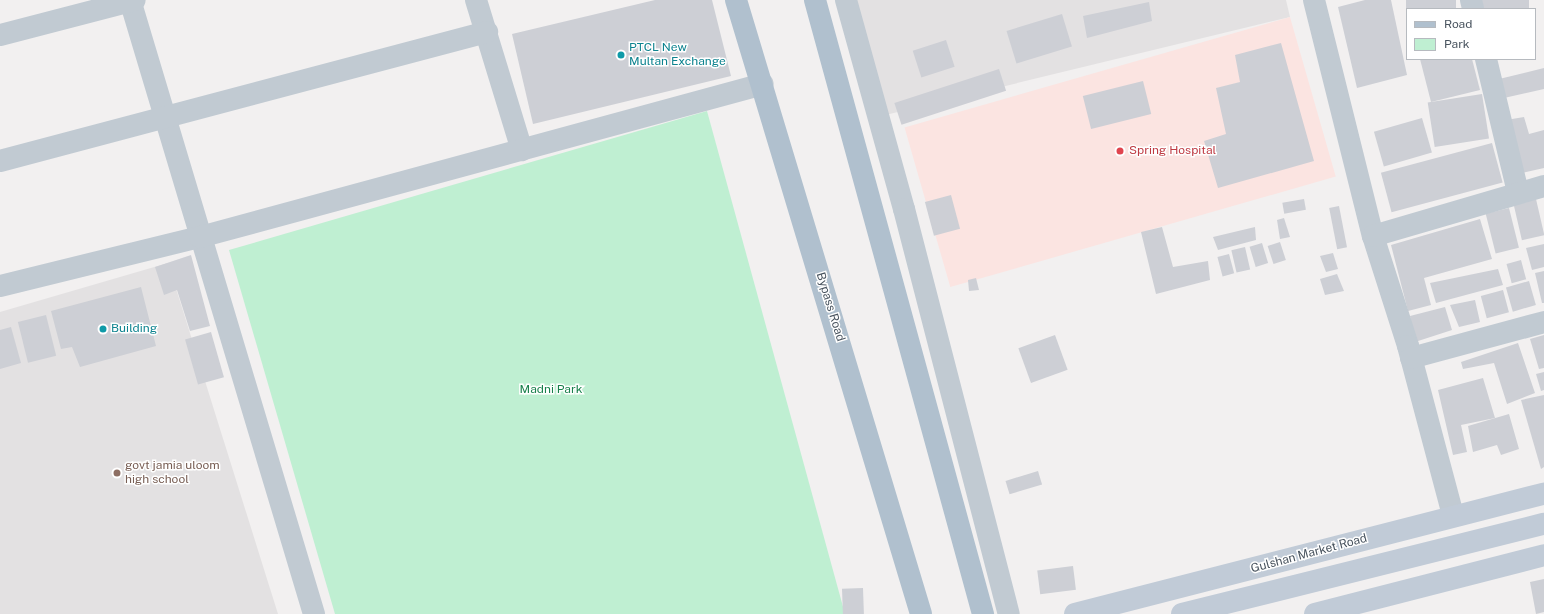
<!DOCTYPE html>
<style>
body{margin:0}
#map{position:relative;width:1544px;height:614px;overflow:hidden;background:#f2f0f0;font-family:"Public Sans",sans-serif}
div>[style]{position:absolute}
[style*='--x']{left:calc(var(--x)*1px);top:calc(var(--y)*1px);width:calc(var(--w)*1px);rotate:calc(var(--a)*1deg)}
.education>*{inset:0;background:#e3e1e2}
.medical>*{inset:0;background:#fbe4e1;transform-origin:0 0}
.green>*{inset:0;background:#bfefd2}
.building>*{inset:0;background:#cdcfd5;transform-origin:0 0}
.minor>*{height:22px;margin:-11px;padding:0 11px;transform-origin:11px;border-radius:11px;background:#c1cad2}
.secondary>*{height:22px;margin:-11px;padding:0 11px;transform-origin:11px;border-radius:11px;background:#c1cbd7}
.primary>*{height:22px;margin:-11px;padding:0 11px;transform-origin:11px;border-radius:11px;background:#b0c0ce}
.dots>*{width:11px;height:11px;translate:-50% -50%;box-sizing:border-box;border:2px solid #fff;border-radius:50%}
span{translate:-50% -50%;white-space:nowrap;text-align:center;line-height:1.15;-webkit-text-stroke:3px #fff;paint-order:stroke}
.culture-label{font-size:12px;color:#0d838f}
.left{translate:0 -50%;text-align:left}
.health-label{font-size:12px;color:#be3a42}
.street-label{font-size:12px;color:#48535e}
.park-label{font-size:12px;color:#18804b}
.education-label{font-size:12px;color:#785e54}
.legend{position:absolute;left:1406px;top:8px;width:130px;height:52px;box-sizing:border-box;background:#fff;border:1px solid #b6babf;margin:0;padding:5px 7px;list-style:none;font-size:12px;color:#48535e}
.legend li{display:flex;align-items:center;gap:8px;height:20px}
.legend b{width:20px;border:1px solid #b6babf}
</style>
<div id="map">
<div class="education">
<i style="clip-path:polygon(842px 0,1286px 0,1290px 17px,873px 118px)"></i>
<i style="clip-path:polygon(168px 263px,278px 614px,0 614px,0 312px)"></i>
</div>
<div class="medical">
<i style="left:1290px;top:17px;width:166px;height:401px;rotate:74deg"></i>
</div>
<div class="green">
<i style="clip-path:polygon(707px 111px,845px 614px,335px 614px,229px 250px)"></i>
</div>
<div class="building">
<i style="clip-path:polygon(655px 0,712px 0,731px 76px,533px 124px,512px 34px)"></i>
<i style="clip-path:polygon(1365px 0,1391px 0,1407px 75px,1357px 88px,1338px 7px)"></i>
<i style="left:1406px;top:0;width:50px;height:9px"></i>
<i style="left:1478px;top:0;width:51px;height:9px"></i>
<i style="clip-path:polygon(1149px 2px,1152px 21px,1087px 38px,1083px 16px)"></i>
<i style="left:1062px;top:14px;width:34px;height:58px;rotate:73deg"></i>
<i style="left:946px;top:40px;width:28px;height:35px;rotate:72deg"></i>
<i style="clip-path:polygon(1281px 43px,1314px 161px,1218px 188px,1204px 141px,1226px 134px,1216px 88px,1240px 82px,1235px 55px)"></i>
<i style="clip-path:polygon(1420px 59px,1472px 59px,1480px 90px,1431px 102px)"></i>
<i style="clip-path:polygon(1544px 68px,1544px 89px,1504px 98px,1495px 80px)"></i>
<i style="left:999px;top:69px;width:23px;height:110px;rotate:72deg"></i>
<i style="left:1143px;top:81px;width:34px;height:62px;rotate:76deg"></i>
<i style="left:1482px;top:94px;width:45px;height:55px;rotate:81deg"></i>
<i style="clip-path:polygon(1524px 117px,1529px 134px,1544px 130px,1544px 168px,1522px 173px,1506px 120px)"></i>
<i style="left:1422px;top:118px;width:36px;height:50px;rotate:74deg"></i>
<i style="left:1492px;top:143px;width:41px;height:115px;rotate:75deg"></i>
<i style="left:951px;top:195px;width:35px;height:27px;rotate:75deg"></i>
<i style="left:1304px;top:199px;width:11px;height:22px;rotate:80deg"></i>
<i style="left:1536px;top:199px;width:37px;height:23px;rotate:77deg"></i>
<i style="left:1339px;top:206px;width:42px;height:10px;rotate:79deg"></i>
<i style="left:1509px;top:208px;width:41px;height:24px;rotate:76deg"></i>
<i style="clip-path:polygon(1284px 218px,1290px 237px,1280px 239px,1277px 220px)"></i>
<i style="clip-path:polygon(1480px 219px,1492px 259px,1424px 278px,1431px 305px,1408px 311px,1391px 245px)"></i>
<i style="clip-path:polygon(1162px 227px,1173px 267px,1208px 261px,1210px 280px,1156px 294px,1141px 232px)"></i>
<i style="clip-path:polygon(1255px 227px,1256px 240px,1218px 250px,1213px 237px)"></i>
<i style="left:1280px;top:242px;width:19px;height:13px;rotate:72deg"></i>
<i style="left:1262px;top:243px;width:21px;height:13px;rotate:73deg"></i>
<i style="clip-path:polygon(1544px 244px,1544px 267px,1532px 270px,1526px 248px)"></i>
<i style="left:1245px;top:247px;width:23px;height:14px;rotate:77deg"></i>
<i style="clip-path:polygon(1333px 253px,1338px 269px,1326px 272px,1320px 256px)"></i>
<i style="left:1229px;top:254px;width:20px;height:12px;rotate:75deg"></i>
<i style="clip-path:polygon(191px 255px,210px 326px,190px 331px,177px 290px,164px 295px,155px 267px)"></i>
<i style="left:1521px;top:260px;width:20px;height:15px;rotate:75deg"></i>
<i style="clip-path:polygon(1498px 269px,1503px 285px,1436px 303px,1430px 283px)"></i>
<i style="clip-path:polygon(1544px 271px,1544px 303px,1542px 303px,1535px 273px)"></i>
<i style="clip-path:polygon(1337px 274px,1344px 291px,1325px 295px,1320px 279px)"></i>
<i style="clip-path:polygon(976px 278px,979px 290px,969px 291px,968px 280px)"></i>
<i style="left:1529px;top:281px;width:25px;height:24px;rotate:74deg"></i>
<i style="clip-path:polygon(141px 287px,156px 346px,80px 367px,72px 347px,61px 349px,51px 311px)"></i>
<i style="left:1503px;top:290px;width:23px;height:23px;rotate:75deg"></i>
<i style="clip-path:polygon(1475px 300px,1480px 322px,1459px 327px,1450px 305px)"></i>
<i style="clip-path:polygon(1445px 307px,1452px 330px,1415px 342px,1410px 316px)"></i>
<i style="left:46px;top:315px;width:42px;height:29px;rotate:76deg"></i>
<i style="clip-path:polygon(11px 327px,21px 363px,0 369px,0 330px)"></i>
<i style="left:211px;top:332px;width:47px;height:27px;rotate:74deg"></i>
<i style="left:1055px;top:335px;width:37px;height:39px;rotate:70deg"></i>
<i style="clip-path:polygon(1544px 335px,1544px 368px,1539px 369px,1530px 339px)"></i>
<i style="clip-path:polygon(1518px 343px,1535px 393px,1507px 404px,1494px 363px,1463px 369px,1461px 362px)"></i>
<i style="clip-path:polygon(1544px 372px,1544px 390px,1541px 391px,1536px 374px)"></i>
<i style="clip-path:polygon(1483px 378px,1495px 418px,1461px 425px,1467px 452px,1453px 455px,1438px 390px)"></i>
<i style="clip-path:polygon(1544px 395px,1544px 467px,1541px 469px,1521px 400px)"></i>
<i style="clip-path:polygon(1509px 414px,1519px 449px,1501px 455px,1497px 445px,1473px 452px,1468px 426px)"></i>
<i style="left:1038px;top:471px;width:14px;height:34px;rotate:73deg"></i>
<i style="left:1073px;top:566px;width:24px;height:36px;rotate:83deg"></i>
<i style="clip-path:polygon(1544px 579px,1544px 612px,1536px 614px,1530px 582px)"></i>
<i style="left:863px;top:588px;width:26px;height:21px;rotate:88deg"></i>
</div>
<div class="minor">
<i style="--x:130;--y:0;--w:641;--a:73.32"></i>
<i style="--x:476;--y:0;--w:157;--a:73"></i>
<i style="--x:846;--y:0;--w:217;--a:74.5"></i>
<i style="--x:904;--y:209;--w:418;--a:75.5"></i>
<i style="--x:1314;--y:0;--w:243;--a:76"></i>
<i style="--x:1373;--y:236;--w:115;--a:72.3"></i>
<i style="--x:1408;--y:346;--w:175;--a:75.1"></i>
<i style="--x:1471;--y:0;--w:9;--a:77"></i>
<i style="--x:0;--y:35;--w:139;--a:-14.5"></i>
<i style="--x:1486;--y:59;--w:137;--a:76.5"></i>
<i style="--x:0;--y:161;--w:504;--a:-14.84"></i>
<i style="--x:1373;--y:236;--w:178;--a:-16.3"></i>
<i style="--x:0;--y:286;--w:206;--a:-13.8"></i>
<i style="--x:200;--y:237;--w:583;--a:-15.2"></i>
<i style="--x:1411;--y:358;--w:138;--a:-15.1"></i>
</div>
<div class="secondary">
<i style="--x:1075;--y:614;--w:484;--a:-14.4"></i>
<i style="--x:1182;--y:614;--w:373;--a:-14"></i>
<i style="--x:1315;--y:614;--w:236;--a:-14.4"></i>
</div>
<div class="primary">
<i style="--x:736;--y:0;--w:641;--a:73.23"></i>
<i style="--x:815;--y:0;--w:637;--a:74.7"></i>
</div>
<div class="dots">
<i style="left:621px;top:55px;background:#0f9aa8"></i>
<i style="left:1120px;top:151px;background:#e0444e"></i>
<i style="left:103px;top:329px;background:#0f9aa8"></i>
<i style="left:117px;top:473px;background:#8d6e63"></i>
</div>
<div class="culture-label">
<span class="left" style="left:629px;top:55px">PTCL New<br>Multan Exchange</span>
<span class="left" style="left:111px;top:329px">Building</span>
</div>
<div class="health-label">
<span class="left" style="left:1129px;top:151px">Spring Hospital</span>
</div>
<div class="street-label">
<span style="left:830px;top:307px;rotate:73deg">Bypass Road</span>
<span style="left:1309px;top:554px;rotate:-15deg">Gulshan Market Road</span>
</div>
<div class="park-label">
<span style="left:551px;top:390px">Madni Park</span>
</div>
<div class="education-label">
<span class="left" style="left:125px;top:473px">govt jamia uloom<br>high school</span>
</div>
<ul class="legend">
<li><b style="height:5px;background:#b0c0ce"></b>Road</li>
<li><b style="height:11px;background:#bfefd2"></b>Park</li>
</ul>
</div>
